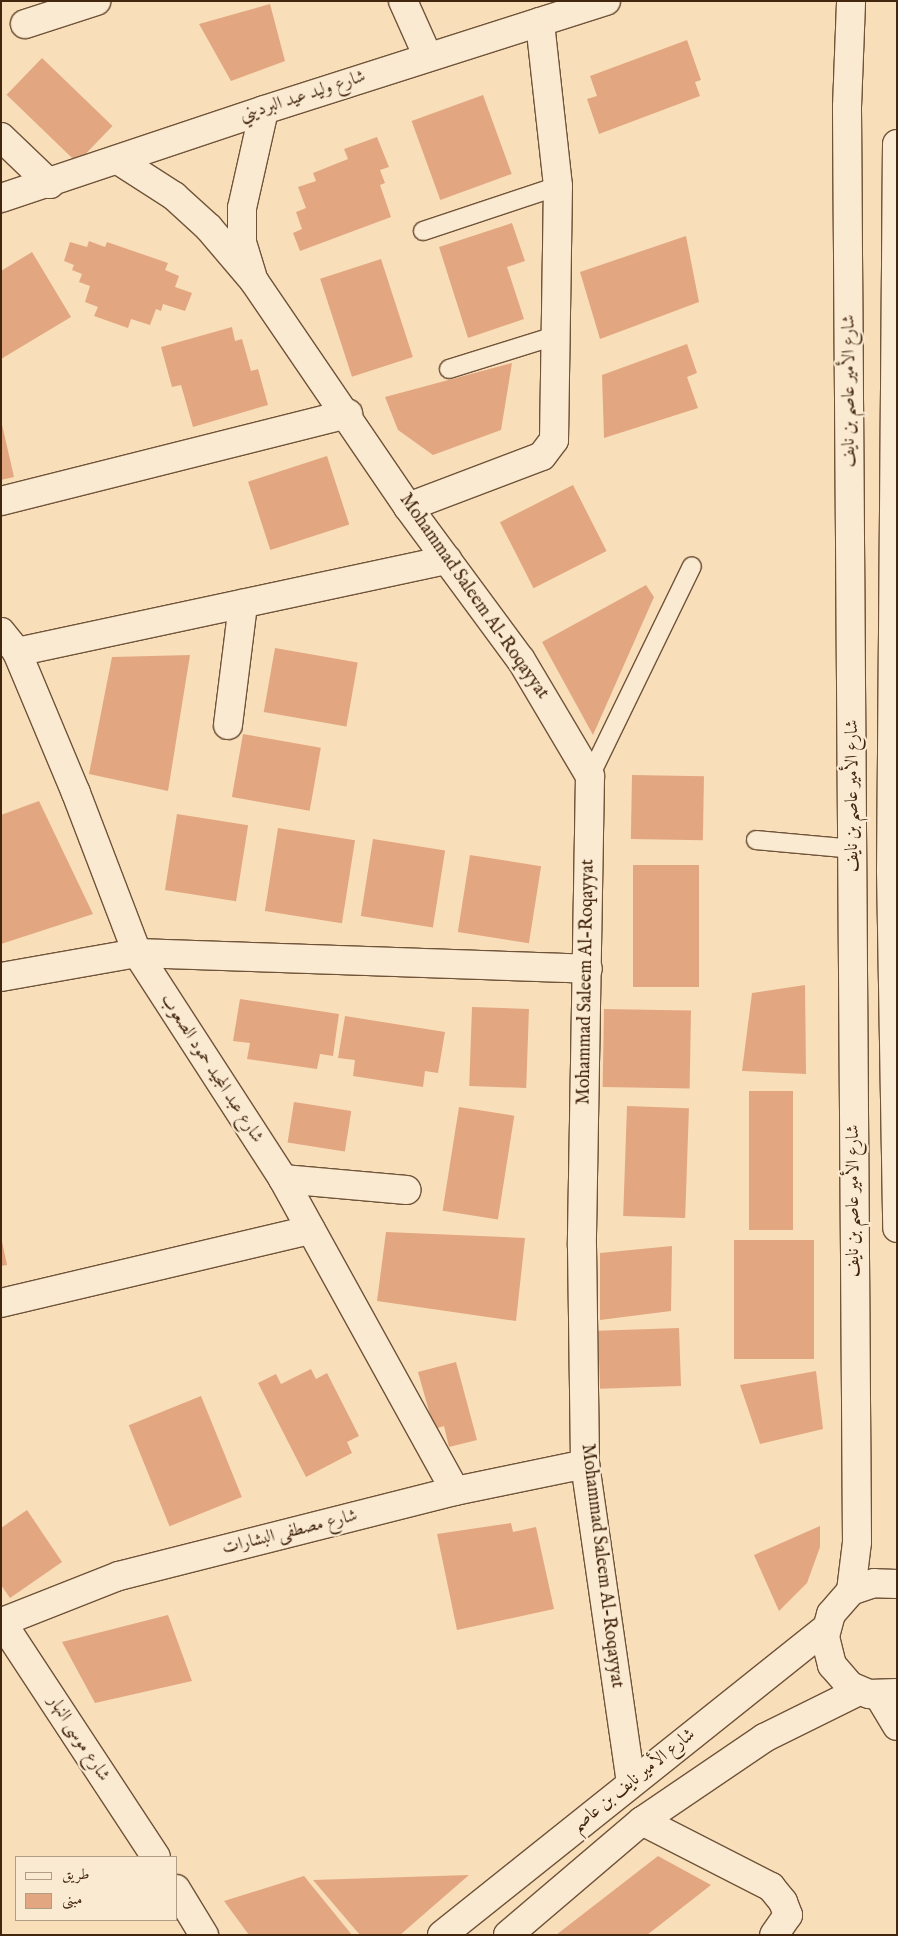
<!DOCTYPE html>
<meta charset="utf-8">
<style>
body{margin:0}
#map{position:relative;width:898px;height:1936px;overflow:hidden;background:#f9deba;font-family:"IM FELL English",Amiri,serif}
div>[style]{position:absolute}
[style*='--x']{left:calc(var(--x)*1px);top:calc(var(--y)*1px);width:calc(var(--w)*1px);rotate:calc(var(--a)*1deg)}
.building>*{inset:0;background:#e2a781;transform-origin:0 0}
.roads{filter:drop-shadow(1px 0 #705439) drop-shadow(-1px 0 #705439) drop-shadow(0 1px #705439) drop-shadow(0 -1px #705439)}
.lane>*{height:18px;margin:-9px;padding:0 9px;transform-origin:9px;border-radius:9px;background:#fbead2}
.street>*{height:28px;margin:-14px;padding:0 14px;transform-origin:14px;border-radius:14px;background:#fbead2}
.secondary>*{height:28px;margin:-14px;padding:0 14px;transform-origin:14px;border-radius:14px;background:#fbead2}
span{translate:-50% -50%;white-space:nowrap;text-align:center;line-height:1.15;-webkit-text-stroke:4.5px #fbead2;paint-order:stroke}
.street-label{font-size:18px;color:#43260e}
.frame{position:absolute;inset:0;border:2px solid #43260e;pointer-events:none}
.legend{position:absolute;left:15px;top:1856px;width:162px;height:65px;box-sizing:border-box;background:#fbead2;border:1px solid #b19c84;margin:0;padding:6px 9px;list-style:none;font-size:15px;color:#43260e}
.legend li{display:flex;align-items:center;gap:10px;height:25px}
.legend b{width:25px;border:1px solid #b19c84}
</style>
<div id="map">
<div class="building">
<i style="clip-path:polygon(270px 4px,285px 61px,231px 81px,199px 24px)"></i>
<i style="clip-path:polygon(687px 40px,701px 80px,695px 82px,700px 96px,599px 134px,587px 99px,597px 96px,590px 76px)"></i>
<i style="left:42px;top:58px;width:98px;height:51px;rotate:44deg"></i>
<i style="left:483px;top:95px;width:84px;height:76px;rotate:70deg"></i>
<i style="clip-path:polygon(377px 137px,389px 167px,380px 170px,385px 183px,380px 185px,391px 217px,300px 251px,293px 233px,302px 229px,296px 212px,306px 208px,298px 187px,316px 181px,313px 173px,348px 159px,344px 149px)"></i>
<i style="clip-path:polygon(512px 223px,525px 261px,507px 267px,524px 319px,468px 338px,439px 247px)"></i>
<i style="clip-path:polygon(686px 236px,699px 302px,600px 339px,580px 272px)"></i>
<i style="clip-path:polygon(89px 241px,105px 247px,107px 242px,168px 263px,165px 270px,179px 276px,175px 287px,192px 293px,185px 311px,163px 304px,161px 311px,156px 309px,150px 325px,131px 319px,128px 328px,94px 316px,98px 307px,85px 302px,90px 286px,79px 282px,82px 274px,72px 270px,74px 265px,64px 261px,70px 242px,87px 247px)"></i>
<i style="clip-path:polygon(32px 252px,71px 317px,1px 359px,1px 271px)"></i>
<i style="left:381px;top:259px;width:103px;height:64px;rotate:72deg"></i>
<i style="clip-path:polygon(232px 327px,235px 341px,242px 339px,251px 371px,258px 369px,268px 405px,193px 427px,181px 385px,172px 387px,161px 347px)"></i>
<i style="clip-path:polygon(687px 344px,697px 373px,687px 377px,698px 408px,604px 438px,602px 375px)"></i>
<i style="clip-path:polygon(512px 363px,501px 430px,433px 455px,398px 430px,385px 397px)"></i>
<i style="clip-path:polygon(1px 420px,14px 477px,1px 480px)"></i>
<i style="left:327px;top:456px;width:72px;height:83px;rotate:72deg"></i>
<i style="left:573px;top:485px;width:74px;height:82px;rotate:63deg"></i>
<i style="clip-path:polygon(646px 585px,654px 597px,593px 735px,542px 642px)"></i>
<i style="left:275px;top:648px;width:84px;height:65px;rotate:10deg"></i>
<i style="clip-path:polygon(190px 655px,168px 791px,89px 774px,112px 657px)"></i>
<i style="left:243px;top:734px;width:79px;height:64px;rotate:10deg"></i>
<i style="left:632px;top:775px;width:72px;height:64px;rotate:1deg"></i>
<i style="clip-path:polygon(39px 801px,93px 914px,1px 944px,1px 815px)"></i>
<i style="left:177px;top:814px;width:72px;height:77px;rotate:9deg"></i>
<i style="left:278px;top:828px;width:78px;height:84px;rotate:9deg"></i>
<i style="left:373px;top:839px;width:73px;height:78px;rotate:9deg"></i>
<i style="left:470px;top:855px;width:72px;height:78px;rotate:9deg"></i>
<i style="left:633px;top:865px;width:66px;height:122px"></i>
<i style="clip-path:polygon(805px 985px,806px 1074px,742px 1071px,752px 993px)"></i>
<i style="clip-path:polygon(240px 999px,339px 1014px,333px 1056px,320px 1054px,317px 1069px,247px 1059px,250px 1043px,233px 1041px)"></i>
<i style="left:472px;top:1007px;width:57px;height:79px;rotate:2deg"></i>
<i style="left:604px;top:1009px;width:87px;height:78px;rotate:1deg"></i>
<i style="clip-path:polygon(345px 1016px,445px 1032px,438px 1073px,425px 1071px,423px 1087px,353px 1076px,355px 1060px,338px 1058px)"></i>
<i style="left:749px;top:1091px;width:44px;height:139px"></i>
<i style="left:294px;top:1102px;width:58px;height:41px;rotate:9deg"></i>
<i style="left:627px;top:1106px;width:62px;height:110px;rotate:2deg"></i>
<i style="left:459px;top:1107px;width:56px;height:105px;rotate:9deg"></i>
<i style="clip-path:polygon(386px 1232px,525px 1238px,516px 1321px,377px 1301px)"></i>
<i style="clip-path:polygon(1px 1237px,7px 1265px,1px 1266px)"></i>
<i style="left:814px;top:1240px;width:119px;height:80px;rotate:90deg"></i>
<i style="clip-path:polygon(672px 1246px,671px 1311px,600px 1320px,600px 1253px)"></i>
<i style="left:679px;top:1328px;width:58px;height:81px;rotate:88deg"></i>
<i style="clip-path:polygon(456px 1362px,477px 1440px,449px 1447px,444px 1426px,434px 1429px,418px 1372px)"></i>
<i style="clip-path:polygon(311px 1369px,316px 1379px,327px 1373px,359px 1436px,347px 1442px,352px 1453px,306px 1477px,258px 1383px,276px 1374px,281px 1384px)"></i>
<i style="clip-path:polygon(816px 1371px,823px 1429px,760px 1444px,740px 1385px)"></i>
<i style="left:201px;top:1396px;width:109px;height:78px;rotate:68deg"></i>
<i style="clip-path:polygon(27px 1510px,62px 1562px,10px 1598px,1px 1585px,1px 1528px)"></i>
<i style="clip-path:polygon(511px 1523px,513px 1532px,536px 1527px,554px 1609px,457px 1630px,437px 1534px)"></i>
<i style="clip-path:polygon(820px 1526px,820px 1547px,807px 1583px,779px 1611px,754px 1555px)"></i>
<i style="clip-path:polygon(168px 1615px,192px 1681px,95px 1703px,62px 1642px)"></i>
<i style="clip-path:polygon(658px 1856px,711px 1885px,647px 1935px,556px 1935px)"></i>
<i style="clip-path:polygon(469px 1875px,400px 1935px,360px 1935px,313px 1880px)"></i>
<i style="clip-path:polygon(304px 1876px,352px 1935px,249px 1935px,224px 1901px)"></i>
</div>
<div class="roads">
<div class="lane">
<i style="--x:423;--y:231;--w:142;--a:-18.4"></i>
<i style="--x:449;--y:369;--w:114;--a:-17.3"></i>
<i style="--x:590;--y:776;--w:233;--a:-64.1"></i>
<i style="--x:756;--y:840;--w:98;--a:5.2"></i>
</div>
<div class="street">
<i style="--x:403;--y:1;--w:61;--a:65.9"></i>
<i style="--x:25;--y:24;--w:75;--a:-17.9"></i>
<i style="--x:1;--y:137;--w:68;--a:43.8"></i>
<i style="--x:118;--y:160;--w:67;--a:32.7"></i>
<i style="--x:174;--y:196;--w:47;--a:42.4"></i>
<i style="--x:209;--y:228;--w:70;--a:49.7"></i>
<i style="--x:254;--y:281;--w:273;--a:55.7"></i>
<i style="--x:408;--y:507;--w:190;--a:53.6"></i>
<i style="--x:521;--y:660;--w:135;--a:59.3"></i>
<i style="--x:590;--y:776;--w:470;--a:91"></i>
<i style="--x:582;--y:1246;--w:218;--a:89.2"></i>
<i style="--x:585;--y:1464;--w:322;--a:81.8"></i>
<i style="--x:1;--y:198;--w:277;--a:-18.5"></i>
<i style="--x:264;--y:110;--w:359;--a:-17.7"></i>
<i style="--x:252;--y:275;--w:34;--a:-107"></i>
<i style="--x:242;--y:242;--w:34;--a:-90"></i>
<i style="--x:242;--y:208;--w:100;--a:-77.3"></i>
<i style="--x:1;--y:501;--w:358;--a:-14.1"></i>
<i style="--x:408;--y:507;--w:143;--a:-20.8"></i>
<i style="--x:542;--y:456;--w:20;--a:-53"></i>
<i style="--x:554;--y:440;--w:254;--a:-89.1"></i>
<i style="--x:558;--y:186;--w:165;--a:-96.3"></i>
<i style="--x:1;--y:632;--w:26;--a:51"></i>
<i style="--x:17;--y:652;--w:153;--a:67.3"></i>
<i style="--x:76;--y:793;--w:171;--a:69.1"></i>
<i style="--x:137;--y:953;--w:269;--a:57.1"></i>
<i style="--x:283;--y:1179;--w:356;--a:61.1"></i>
<i style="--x:17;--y:652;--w:440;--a:-12.1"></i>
<i style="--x:228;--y:725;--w:122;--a:-82.9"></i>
<i style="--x:1;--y:977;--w:138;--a:-10"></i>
<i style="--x:137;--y:953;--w:451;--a:2"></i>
<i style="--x:283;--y:1179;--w:124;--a:5.1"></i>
<i style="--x:1;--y:1303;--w:318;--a:-13.3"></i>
<i style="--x:2;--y:1622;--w:126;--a:-21.5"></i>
<i style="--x:119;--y:1576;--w:347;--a:-14.2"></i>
<i style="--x:455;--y:1491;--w:133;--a:-11.7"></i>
<i style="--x:642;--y:1821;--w:145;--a:27.1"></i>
<i style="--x:771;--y:1887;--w:19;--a:51"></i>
<i style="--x:783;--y:1902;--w:14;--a:69"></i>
<i style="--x:788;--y:1915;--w:24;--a:125"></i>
</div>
<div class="secondary">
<i style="--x:897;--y:144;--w:726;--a:90.47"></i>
<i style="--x:891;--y:870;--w:358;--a:89"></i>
<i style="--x:897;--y:1584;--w:23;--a:-178"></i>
<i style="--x:874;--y:1583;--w:24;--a:161"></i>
<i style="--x:851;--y:1591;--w:30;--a:131"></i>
<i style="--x:831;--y:1614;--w:24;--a:105"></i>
<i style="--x:825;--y:1637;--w:29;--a:76"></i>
<i style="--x:832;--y:1665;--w:28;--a:49"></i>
<i style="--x:850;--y:1686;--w:21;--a:23"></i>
<i style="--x:869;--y:1694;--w:28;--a:-2"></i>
<i style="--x:851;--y:1591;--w:49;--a:-83"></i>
<i style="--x:857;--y:1542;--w:1435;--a:-90.4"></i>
<i style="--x:847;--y:107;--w:106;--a:-87.8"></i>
<i style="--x:1;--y:1621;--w:282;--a:56.7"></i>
<i style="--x:879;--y:1696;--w:35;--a:59"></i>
<i style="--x:176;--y:1889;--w:54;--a:58.7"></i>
<i style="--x:442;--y:1935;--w:492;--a:-38.6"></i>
<i style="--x:508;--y:1935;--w:176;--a:-40.4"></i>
<i style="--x:642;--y:1821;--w:148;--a:-34.2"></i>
<i style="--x:764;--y:1738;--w:106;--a:-26.3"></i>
</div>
</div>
<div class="street-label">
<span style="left:303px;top:97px;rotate:-18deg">شارع وليد عيد البرديني</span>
<span style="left:850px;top:391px;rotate:-90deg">شارع الأمير عاصم بن نايف</span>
<span style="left:473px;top:597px;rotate:55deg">Mohammad Saleem Al-Roqayyat</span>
<span style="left:853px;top:796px;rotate:-90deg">شارع الأمير عاصم بن نايف</span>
<span style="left:587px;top:982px;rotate:-89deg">Mohammad Saleem Al-Roqayyat</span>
<span style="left:211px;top:1069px;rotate:57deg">شارع عبد المجيد حمود الصعوب</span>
<span style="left:854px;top:1201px;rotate:-90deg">شارع الأمير عاصم بن نايف</span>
<span style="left:290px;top:1533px;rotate:-14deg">شارع مصطفى البشارات</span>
<span style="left:601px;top:1566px;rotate:83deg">Mohammad Saleem Al-Roqayyat</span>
<span style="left:78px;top:1739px;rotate:57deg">شارع موسى النهار</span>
<span style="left:634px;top:1781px;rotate:-39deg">شارع الأمير نايف بن عاصم</span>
</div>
<div class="frame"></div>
<ul class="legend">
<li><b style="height:6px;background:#fbead2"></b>طريق</li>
<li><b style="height:14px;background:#e2a781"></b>مبنى</li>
</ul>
</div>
